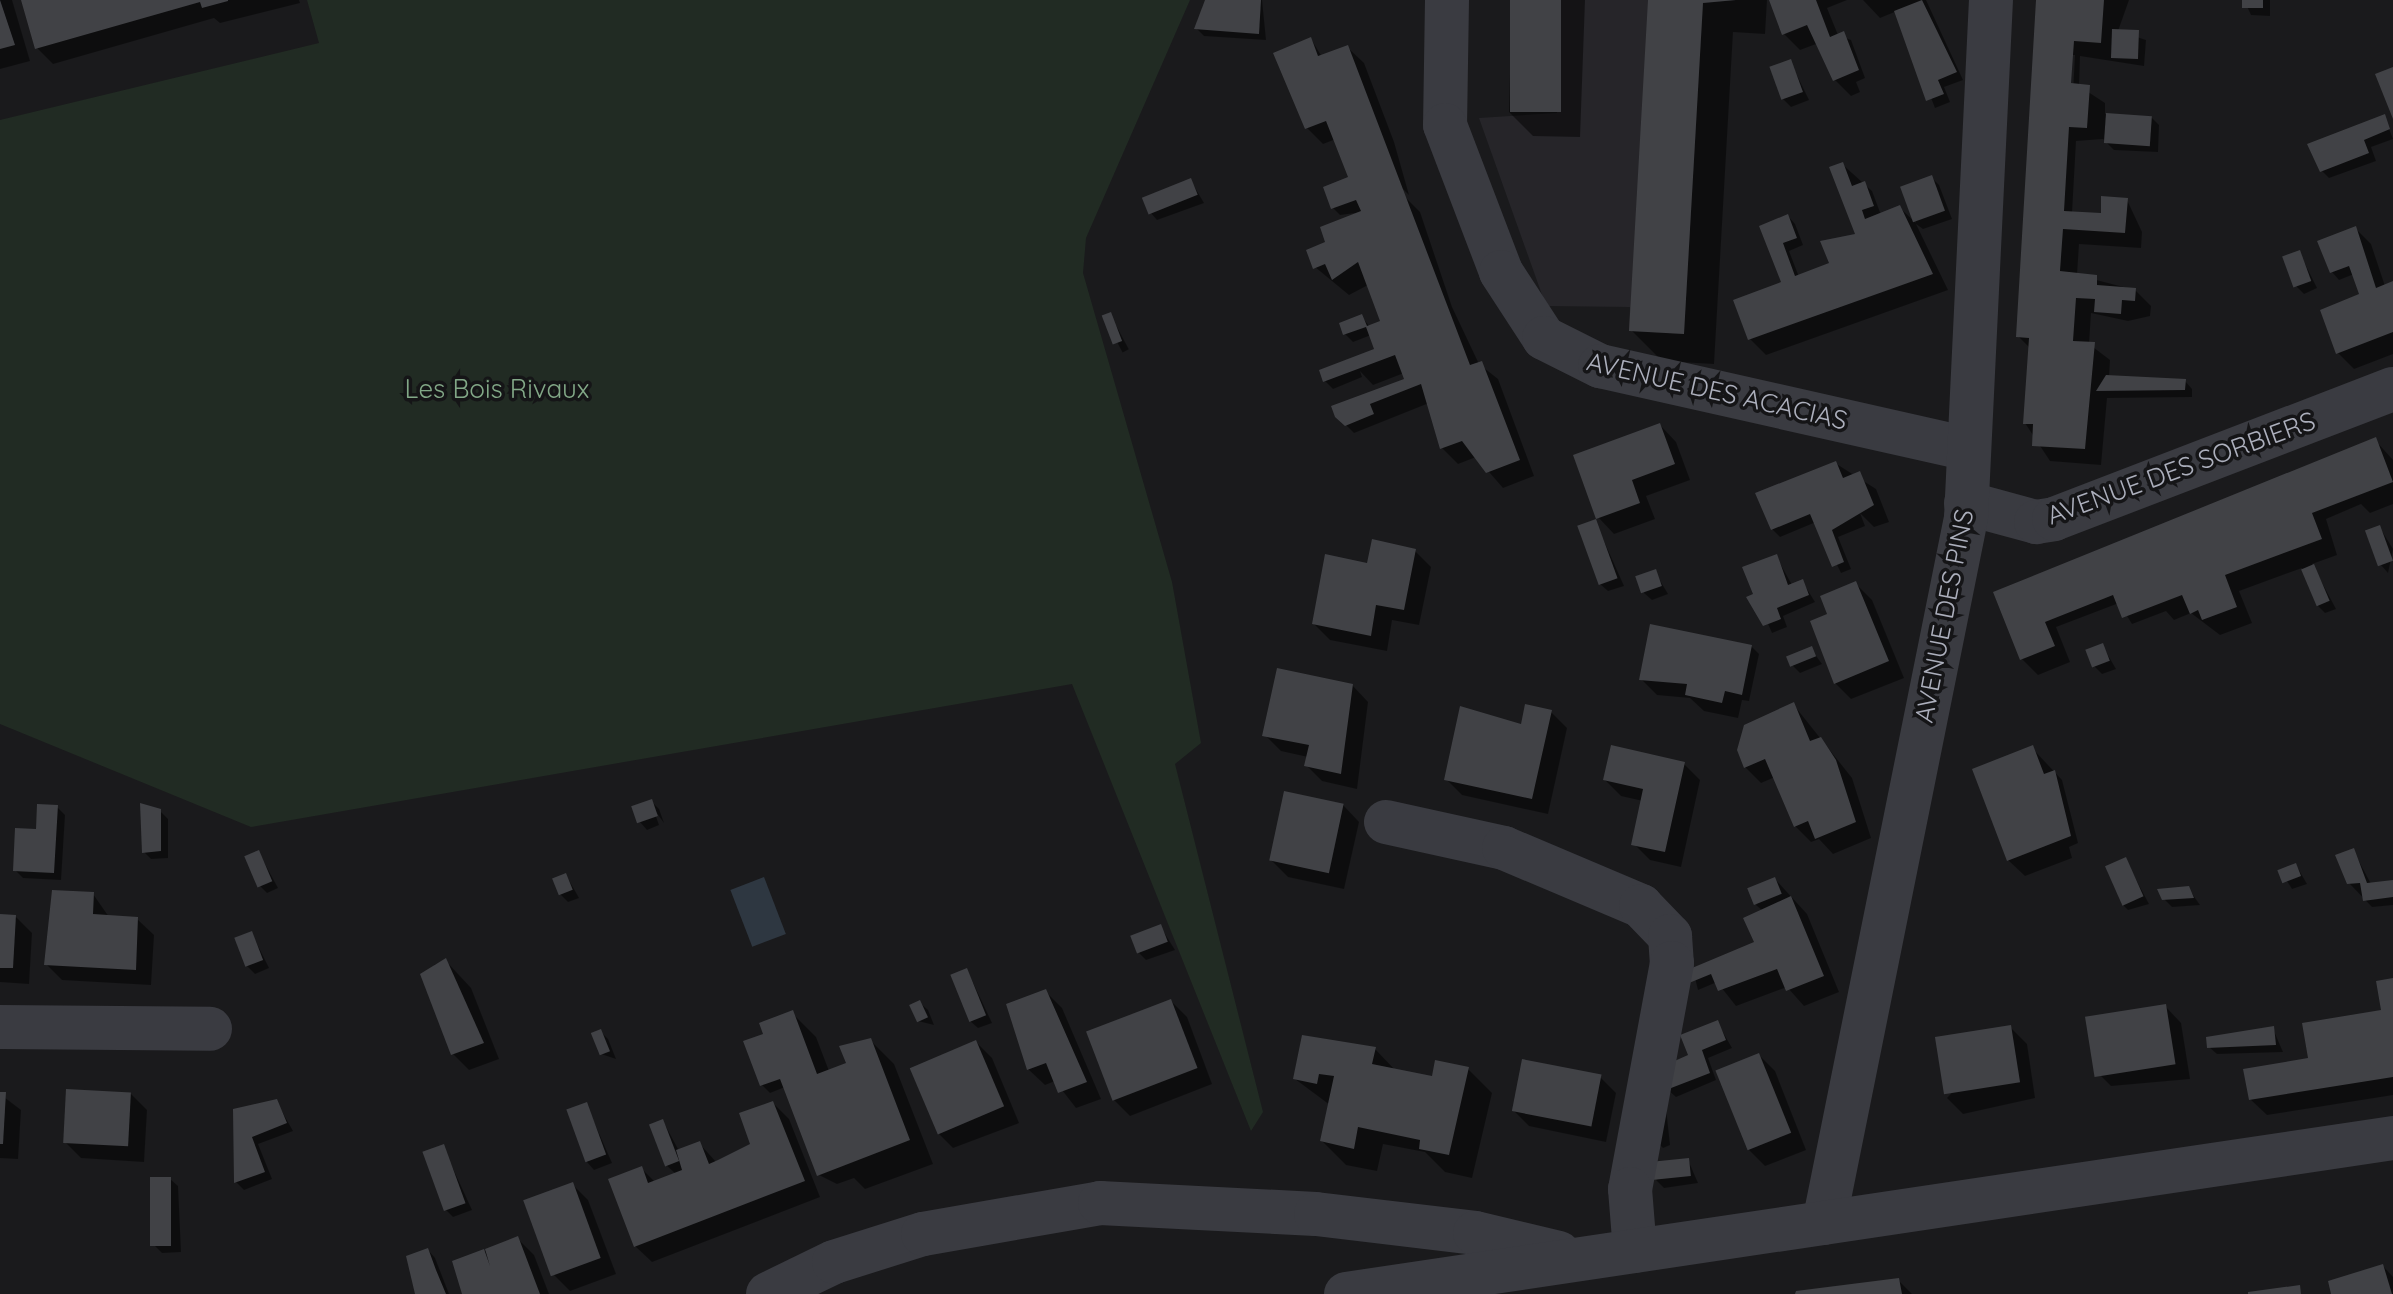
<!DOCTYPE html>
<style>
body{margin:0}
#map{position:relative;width:2393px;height:1294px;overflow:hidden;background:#1a1a1c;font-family:Quicksand,sans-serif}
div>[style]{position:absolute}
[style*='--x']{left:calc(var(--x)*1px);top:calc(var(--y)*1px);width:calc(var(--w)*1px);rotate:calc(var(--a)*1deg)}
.built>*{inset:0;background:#262529}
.green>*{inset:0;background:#212b23}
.water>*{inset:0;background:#2e3741;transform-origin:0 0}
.shadow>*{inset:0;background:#0007;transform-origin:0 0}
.building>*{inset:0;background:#414246;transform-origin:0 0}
.minor>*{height:44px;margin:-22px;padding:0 22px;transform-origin:22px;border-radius:22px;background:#3a3b41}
span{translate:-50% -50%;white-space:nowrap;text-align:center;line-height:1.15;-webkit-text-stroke:7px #151517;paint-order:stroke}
.park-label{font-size:26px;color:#82a887}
.street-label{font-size:26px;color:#acafbc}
</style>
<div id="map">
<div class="built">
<i style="clip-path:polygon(1561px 0,1736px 0,1703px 3px,1684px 334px,1629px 331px,1630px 307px,1546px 306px,1479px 118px,1557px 113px)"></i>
</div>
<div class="green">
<i style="clip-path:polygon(307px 0,1190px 0,1086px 238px,1083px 273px,1172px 582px,1201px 743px,1175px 764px,1263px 1112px,1251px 1131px,1072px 684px,251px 827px,0 724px,0 120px,319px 43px)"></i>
</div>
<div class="water">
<i style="left:764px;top:877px;width:61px;height:36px;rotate:69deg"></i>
</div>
<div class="shadow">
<i style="clip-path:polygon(0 0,12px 0,30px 61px,0 69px)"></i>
<i style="clip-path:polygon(23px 0,299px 0,300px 3px,220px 23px,214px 18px,53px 64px,37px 48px)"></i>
<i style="clip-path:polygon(1206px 0,1262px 0,1266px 40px,1204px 36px,1196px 28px)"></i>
<i style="clip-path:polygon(1512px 0,1585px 0,1580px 137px,1533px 136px,1509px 112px)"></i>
<i style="clip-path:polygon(1650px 0,1767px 0,1765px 34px,1733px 32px,1714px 364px,1662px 361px,1631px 330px)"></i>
<i style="clip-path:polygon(1771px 0,1847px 0,1827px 8px,1838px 35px,1851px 40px,1865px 78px,1856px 82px,1860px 92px,1851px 96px,1834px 79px,1816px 44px,1800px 50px,1784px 34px)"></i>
<i style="clip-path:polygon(1926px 0,1963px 80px,1944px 87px,1950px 102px,1935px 108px,1897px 11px,1880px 18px,1863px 0)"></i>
<i style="clip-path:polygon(evenodd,2038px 0,2129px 0,2118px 31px,2146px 40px,2144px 66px,2080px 56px,2079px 86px,2105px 103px,2105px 114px,2151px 117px,2159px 125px,2158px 152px,2114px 150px,2103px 139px,2076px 141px,2072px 213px,2102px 215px,2127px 200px,2142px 232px,2141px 248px,2079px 244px,2077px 275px,2135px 290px,2151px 306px,2150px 316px,2128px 321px,2091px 313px,2089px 344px,2110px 360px,2109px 377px,2185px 381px,2192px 389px,2192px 397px,2107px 398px,2101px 465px,2050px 461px,2025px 423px,2030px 348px,2018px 336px,2038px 0,2071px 55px,2075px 55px,2073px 93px,2069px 93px,2071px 55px)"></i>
<i style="clip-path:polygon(2244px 0,2270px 0,2270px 16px,2251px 15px)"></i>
<i style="clip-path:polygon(1311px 39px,1322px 57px,1347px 47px,1364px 63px,1394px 142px,1409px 195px,1403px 189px,1403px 195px,1420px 212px,1452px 307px,1479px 364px,1498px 379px,1534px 476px,1503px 488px,1476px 457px,1458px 464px,1442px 448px,1429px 403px,1354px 433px,1337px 416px,1407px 380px,1404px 373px,1373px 385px,1360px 371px,1362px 377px,1333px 389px,1325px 381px,1376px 350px,1371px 335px,1353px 342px,1345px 334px,1361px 316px,1370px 327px,1383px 322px,1368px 285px,1349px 295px,1315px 267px,1363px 212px,1340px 215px,1332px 207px,1350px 178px,1336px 139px,1323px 144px,1306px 127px)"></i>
<i style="clip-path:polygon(1790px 61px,1809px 100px,1791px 107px,1783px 99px)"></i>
<i style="clip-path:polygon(2384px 116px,2393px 139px,2371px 147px,2376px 161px,2329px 178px,2321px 170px)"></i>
<i style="clip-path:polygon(1842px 164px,1872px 191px,1881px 215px,1900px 208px,1916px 223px,1902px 188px,1931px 177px,1939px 185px,1952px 219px,1923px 229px,1916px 224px,1948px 290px,1766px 355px,1750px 339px,1785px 283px,1762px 227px,1788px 216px,1795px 224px,1803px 245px,1789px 251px,1799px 277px,1833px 264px,1858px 235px)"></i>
<i style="clip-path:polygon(1191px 181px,1204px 203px,1157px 220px,1150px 212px)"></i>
<i style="clip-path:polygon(2355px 228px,2371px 244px,2385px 286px,2393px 283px,2393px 354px,2354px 369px,2338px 353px,2362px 295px,2354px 274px,2339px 280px,2332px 272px)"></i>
<i style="clip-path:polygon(2299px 252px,2317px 288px,2304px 294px,2296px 286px)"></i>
<i style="left:1110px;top:314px;width:40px;height:7px;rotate:62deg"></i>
<i style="clip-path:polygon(1660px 425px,1676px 442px,1690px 480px,1646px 496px,1655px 519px,1614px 534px,1598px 517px)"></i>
<i style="clip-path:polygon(2375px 440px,2393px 460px,2393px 504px,2370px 513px,2361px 504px,2326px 519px,2337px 555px,2312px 564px,2336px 609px,2325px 613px,2317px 605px,2302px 568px,2239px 591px,2252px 623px,2220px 635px,2191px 613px,2174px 620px,2166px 611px,2132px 624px,2119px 603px,2056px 627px,2070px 662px,2038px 675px,2022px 659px,1995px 593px)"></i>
<i style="clip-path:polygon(1835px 463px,1876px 489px,1889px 522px,1874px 527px,1860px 513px,1865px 526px,1838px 537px,1851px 569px,1841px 573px,1816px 522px,1780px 537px,1772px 529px)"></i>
<i style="clip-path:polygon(1595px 521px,1624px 586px,1608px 591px,1600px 584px)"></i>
<i style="clip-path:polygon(2380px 528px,2393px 549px,2388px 573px,2381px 565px)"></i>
<i style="clip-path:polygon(1415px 551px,1431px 567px,1419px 625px,1392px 620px,1387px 651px,1330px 640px,1314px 624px,1368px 566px)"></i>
<i style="clip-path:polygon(1776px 556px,1792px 585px,1802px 581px,1815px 602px,1783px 616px,1787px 627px,1772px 633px,1756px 596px)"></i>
<i style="clip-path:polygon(1655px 572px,1668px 594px,1652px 600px,1644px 593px)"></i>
<i style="clip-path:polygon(1856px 584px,1872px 600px,1904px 678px,1851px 699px,1835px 683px,1829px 615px)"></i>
<i style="clip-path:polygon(2102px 645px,2116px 669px,2102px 674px,2094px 666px)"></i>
<i style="clip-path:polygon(1751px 646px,1759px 654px,1749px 701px,1742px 700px,1738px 718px,1704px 711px,1690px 698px,1657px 695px,1641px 679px)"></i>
<i style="clip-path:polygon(1811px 649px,1822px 664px,1800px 673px,1792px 665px)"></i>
<i style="clip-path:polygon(1352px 685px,1368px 702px,1357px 789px,1322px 781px,1306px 765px,1308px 757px,1281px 751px,1265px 735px)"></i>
<i style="clip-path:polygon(1793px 704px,1852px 778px,1871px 838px,1833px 854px,1819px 839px,1811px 842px,1795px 826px,1775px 777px,1761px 783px,1745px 767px)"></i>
<i style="clip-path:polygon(1551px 712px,1567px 728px,1548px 814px,1462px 795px,1446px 779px)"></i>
<i style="clip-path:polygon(2032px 748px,2062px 780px,2078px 843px,2069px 847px,2072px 858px,2025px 876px,2008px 860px)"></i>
<i style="clip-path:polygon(1684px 764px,1700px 780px,1681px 867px,1650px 860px,1634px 844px,1643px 801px,1621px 796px,1605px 780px)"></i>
<i style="clip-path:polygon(651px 801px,659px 809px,664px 823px,653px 808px,659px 825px,647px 830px,640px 822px)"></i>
<i style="clip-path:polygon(1343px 805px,1359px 822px,1344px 889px,1288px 877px,1272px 861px)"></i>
<i style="clip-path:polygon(57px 807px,65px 815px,61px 880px,23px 878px,15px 870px)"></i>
<i style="clip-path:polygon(160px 811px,168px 819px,168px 858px,151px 859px,144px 852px)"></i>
<i style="clip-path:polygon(2353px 850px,2371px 884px,2393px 882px,2393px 905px,2372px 907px,2349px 883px)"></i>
<i style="clip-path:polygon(259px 853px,278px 888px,267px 893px,259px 885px)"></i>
<i style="clip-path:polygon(2125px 859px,2149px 904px,2128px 910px,2121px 903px)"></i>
<i style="clip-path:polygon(2296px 865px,2307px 884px,2292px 889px,2280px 870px)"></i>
<i style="clip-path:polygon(566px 875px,579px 898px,568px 902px,560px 894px)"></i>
<i style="clip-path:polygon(1775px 879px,1807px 914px,1839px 992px,1804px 1006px,1787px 987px,1736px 1006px,1717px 982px,1698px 990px,1693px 970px,1756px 944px,1763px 911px,1756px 905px)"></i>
<i style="clip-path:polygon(2188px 888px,2200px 905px,2172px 907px,2164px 899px)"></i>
<i style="clip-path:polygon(93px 894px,109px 917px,137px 919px,154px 935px,151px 985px,62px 980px,46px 964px)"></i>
<i style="clip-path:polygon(0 916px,16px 917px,32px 933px,29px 984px,0 982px)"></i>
<i style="clip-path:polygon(1160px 926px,1175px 950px,1146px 960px,1139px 953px)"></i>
<i style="clip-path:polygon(252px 934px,269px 968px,255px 974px,247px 966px)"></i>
<i style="clip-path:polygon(445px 960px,471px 988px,499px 1059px,469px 1070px,453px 1054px,434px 965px)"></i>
<i style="clip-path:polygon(967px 970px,992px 1023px,978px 1028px,970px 1021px)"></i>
<i style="clip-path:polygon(2393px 980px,2393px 1095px,2267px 1115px,2250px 1099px,2383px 1011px)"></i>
<i style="clip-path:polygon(1046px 992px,1062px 1008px,1101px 1099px,1076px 1108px,1055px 1081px,1045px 1085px,1028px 1069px)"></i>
<i style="clip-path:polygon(1171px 1001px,1187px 1017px,1212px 1084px,1130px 1116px,1114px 1100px)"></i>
<i style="clip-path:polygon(920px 1003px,928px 1010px,934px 1025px,918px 1021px)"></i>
<i style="clip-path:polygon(2165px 1006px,2181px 1023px,2190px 1079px,2111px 1086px,2095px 1070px)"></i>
<i style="clip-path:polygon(792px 1013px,816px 1037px,829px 1071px,848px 1064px,870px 1040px,894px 1064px,933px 1164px,865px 1189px,854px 1178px,837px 1184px,819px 1175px,785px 1087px,770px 1093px,762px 1085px,762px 1036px)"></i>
<i style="clip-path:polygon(1717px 1022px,1732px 1048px,1708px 1058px,1716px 1080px,1676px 1097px,1668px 1090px)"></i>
<i style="clip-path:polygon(2011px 1028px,2027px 1044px,2035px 1098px,1963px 1114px,1947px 1098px)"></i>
<i style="clip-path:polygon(2273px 1029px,2283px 1052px,2217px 1054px,2209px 1047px)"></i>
<i style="clip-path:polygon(600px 1031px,608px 1039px,616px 1059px,601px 1054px)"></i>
<i style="clip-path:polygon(976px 1042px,992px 1058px,1019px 1123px,953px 1148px,937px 1132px)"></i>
<i style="clip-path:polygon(1375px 1049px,1396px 1071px,1433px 1079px,1468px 1069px,1492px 1093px,1472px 1178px,1445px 1172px,1425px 1152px,1383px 1144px,1377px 1171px,1346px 1165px,1322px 1141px,1330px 1105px,1295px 1079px)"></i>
<i style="clip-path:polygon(1759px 1055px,1775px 1071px,1806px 1150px,1765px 1166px,1749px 1150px)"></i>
<i style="clip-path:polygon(1600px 1077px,1616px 1093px,1606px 1142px,1529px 1126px,1513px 1110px)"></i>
<i style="clip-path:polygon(0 1094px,21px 1110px,18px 1159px,0 1158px)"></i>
<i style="clip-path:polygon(131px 1094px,147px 1110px,144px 1162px,81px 1158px,65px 1142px)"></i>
<i style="clip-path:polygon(1665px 1099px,1670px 1145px,1663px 1148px,1656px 1141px)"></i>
<i style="clip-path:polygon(276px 1101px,293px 1131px,258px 1144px,272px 1179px,244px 1190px,236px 1182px,235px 1110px)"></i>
<i style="clip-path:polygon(773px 1103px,789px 1119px,820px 1197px,652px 1262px,635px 1246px,641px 1168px,655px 1182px,676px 1174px,666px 1165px,663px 1121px,679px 1151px,699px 1143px,717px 1163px,753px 1144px)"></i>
<i style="clip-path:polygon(586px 1104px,612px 1163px,594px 1170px,587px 1162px)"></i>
<i style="clip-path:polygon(443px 1147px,472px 1210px,453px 1217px,446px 1210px)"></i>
<i style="clip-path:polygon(1688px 1160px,1698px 1183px,1664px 1188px,1656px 1180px)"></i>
<i style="clip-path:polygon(170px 1179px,178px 1186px,181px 1252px,162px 1253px,154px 1245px)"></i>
<i style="clip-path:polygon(572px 1184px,588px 1200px,616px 1274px,570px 1291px,554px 1275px)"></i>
<i style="clip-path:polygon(518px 1239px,534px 1255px,549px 1294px,466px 1294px,455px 1262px)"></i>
<i style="clip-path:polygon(428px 1250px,435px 1258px,449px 1294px,418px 1294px)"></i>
<i style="clip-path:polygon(2383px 1266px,2393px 1277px,2393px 1294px,2333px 1294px)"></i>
<i style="clip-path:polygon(1898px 1280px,1912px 1294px,1797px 1294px)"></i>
</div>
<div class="building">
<i style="clip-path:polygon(0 0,15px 45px,0 49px)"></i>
<i style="clip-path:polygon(21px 0,228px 0,228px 1px,202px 8px,200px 2px,35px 49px)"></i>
<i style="clip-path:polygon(1205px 0,1261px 0,1259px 34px,1194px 29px)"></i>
<i style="left:1510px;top:0;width:51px;height:112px"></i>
<i style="clip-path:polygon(1648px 0,1736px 0,1703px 3px,1684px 334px,1629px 331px)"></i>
<i style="clip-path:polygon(1769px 0,1816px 0,1830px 37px,1844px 31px,1859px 70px,1833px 81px,1807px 25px,1782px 35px)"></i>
<i style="clip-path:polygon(1922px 0,1957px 72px,1938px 80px,1944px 94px,1926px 101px,1894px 11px)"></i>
<i style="clip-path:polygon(2036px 0,2104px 0,2101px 43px,2074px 41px,2071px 83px,2090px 85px,2087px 128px,2069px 127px,2064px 211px,2101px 213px,2101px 196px,2128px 198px,2125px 233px,2063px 229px,2060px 271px,2097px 275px,2097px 285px,2136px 288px,2135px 301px,2122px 300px,2121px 314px,2094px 312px,2095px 299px,2076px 298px,2073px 341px,2095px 342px,2085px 449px,2032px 446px,2033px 424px,2023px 424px,2029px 338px,2016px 337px)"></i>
<i style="left:2242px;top:0;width:21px;height:8px"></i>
<i style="left:2112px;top:29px;width:27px;height:29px;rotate:2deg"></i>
<i style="clip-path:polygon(1311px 37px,1318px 56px,1348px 45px,1470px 365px,1482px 361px,1520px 460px,1486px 473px,1462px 441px,1440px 449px,1421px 384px,1370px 404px,1374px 414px,1345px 426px,1335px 417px,1331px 406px,1404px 379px,1395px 355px,1323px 382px,1319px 370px,1374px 349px,1366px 327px,1343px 335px,1339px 323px,1362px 314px,1367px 326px,1380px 321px,1358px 262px,1332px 280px,1325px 264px,1313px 269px,1306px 250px,1325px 242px,1320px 227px,1361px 211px,1356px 200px,1331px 209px,1323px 187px,1348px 177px,1326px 121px,1305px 129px,1273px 53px)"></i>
<i style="left:1791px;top:59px;width:35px;height:23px;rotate:70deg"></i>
<i style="clip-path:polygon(2393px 67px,2393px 119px,2375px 74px)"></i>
<i style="left:2106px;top:113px;width:46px;height:30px;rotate:4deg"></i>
<i style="clip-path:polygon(2385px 114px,2390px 129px,2364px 140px,2369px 153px,2320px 172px,2307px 144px)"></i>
<i style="clip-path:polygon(1843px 162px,1852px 186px,1865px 181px,1874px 206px,1862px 210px,1865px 219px,1900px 205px,1933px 274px,1748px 340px,1733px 300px,1781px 282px,1759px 226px,1788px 214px,1797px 238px,1783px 243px,1795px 276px,1829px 263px,1820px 241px,1855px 234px,1829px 167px)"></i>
<i style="left:1932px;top:175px;width:38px;height:34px;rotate:70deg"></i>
<i style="left:1191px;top:178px;width:18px;height:53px;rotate:68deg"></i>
<i style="clip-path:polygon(2356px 226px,2376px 288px,2393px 281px,2393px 332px,2336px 354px,2320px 310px,2359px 294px,2349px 266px,2330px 273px,2317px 241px)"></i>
<i style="left:2300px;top:250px;width:33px;height:19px;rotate:70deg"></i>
<i style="left:1111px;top:312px;width:31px;height:10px;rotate:69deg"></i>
<i style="clip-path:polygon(2106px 375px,2186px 379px,2185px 390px,2096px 391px)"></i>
<i style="clip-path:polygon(1660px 423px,1675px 464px,1632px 480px,1640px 503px,1596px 519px,1573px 455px)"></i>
<i style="clip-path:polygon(2376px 437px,2393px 482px,2312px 513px,2322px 539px,2225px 575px,2237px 607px,2202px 620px,2198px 610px,2190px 614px,2182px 595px,2122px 618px,2113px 595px,2045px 622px,2055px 646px,2020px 660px,1993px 592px)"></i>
<i style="clip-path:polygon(1836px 461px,1843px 478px,1860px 471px,1874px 505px,1832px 530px,1844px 562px,1832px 567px,1810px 514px,1771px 530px,1755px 493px)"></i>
<i style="left:1596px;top:519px;width:63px;height:20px;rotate:70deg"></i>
<i style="left:2380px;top:525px;width:38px;height:16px;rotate:70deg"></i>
<i style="clip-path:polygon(1372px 539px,1416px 549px,1404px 610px,1376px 605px,1371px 636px,1312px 624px,1325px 554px,1367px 563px)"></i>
<i style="clip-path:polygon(1777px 554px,1788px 585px,1803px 579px,1809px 595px,1777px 608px,1781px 619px,1763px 626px,1746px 597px,1753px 594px,1742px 567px)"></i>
<i style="left:2314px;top:564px;width:40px;height:14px;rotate:67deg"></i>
<i style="left:1656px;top:569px;width:18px;height:22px;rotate:71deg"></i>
<i style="clip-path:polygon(1856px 581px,1889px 661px,1834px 684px,1810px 621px,1827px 614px,1820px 596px)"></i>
<i style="clip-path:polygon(1650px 624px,1752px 645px,1742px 695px,1725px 691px,1722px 703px,1685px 695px,1687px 684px,1639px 680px)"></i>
<i style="left:2103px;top:643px;width:19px;height:19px;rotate:69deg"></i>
<i style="left:1812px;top:646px;width:11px;height:28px;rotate:68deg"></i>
<i style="clip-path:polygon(1277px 668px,1353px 684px,1341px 774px,1304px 766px,1309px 745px,1262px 736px)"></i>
<i style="clip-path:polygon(1794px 702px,1810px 741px,1821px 737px,1836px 760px,1856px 822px,1815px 839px,1808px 821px,1794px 827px,1765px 759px,1744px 768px,1737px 750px,1744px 725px)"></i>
<i style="clip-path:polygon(1525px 704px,1552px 710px,1532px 799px,1444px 780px,1460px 706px,1521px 724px)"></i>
<i style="clip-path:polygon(1611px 745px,1685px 762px,1665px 852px,1631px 845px,1643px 789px,1603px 780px)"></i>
<i style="clip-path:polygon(2033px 745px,2044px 774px,2055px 770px,2071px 836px,2007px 861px,1972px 769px)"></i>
<i style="left:1284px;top:791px;width:61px;height:71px;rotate:12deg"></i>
<i style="left:652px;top:799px;width:18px;height:22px;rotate:71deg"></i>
<i style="clip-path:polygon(140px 803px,161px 809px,161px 851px,142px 853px)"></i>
<i style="clip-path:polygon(37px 804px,58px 805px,54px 873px,13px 871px,15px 828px,36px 829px)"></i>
<i style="clip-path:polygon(2354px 848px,2367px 883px,2393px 880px,2393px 897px,2363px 901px,2360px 883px,2347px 884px,2335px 855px)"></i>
<i style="left:259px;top:850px;width:34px;height:16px;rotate:67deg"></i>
<i style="left:2126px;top:857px;width:43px;height:23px;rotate:66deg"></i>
<i style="left:2296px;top:863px;width:14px;height:20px;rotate:69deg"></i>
<i style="left:566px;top:873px;width:18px;height:15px;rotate:68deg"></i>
<i style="left:1775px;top:877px;width:18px;height:30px;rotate:68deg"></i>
<i style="clip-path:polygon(2189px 886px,2194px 898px,2162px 900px,2157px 889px)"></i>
<i style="clip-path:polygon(52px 890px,94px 892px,93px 914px,138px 917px,136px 970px,44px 965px)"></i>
<i style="clip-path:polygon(1791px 896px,1824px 976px,1786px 991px,1777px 969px,1718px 991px,1711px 974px,1689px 983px,1692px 968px,1754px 942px,1743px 918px)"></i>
<i style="clip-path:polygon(0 914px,16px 915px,13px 968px,0 968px)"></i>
<i style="left:1161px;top:924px;width:19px;height:33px;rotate:69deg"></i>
<i style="left:252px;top:931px;width:31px;height:19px;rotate:69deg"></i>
<i style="clip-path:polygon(446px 958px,484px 1043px,451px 1055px,420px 974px)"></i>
<i style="left:967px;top:968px;width:51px;height:18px;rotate:68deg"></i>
<i style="clip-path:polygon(2393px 978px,2393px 1077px,2249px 1100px,2243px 1069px,2308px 1058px,2302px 1023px,2381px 1010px,2376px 981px)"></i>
<i style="clip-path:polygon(1046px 989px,1087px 1082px,1058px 1093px,1046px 1063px,1027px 1070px,1006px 1004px)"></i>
<i style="left:1171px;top:999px;width:74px;height:91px;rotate:69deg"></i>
<i style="left:920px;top:1000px;width:19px;height:12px;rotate:65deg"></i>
<i style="left:2166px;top:1004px;width:61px;height:82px;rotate:81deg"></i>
<i style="clip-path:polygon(793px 1010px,817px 1074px,846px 1063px,839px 1046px,871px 1038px,910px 1140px,817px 1176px,780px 1079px,760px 1086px,743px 1041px,763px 1034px,759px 1023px)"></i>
<i style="clip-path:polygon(1718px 1020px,1726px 1040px,1702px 1050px,1710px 1073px,1666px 1090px,1670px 1063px,1688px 1055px,1680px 1035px)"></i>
<i style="left:2011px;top:1025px;width:58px;height:77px;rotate:81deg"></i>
<i style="clip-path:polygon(2274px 1026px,2276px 1045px,2207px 1048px,2206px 1037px)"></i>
<i style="left:601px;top:1029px;width:24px;height:11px;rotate:68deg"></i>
<i style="clip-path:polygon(1302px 1035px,1376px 1047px,1372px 1064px,1432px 1076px,1435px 1060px,1469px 1067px,1449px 1155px,1419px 1149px,1420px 1140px,1358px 1127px,1354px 1149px,1320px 1141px,1334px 1076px,1319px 1074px,1317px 1084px,1293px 1079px)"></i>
<i style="left:976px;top:1040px;width:72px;height:72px;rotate:67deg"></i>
<i style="left:1759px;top:1053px;width:86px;height:47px;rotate:68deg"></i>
<i style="left:1522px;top:1059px;width:81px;height:53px;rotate:11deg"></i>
<i style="left:66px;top:1089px;width:65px;height:54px;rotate:3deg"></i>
<i style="clip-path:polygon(0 1092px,6px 1092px,3px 1144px,0 1144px)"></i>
<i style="clip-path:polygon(277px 1099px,287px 1123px,252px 1137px,265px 1172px,234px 1183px,233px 1109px)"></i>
<i style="clip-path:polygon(773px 1101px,805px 1181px,634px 1247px,608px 1179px,642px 1166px,648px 1183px,682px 1170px,676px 1150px,700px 1141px,709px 1164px,718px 1160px,750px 1144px,739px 1113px)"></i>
<i style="left:587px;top:1102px;width:56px;height:22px;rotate:70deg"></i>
<i style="left:663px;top:1119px;width:45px;height:15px;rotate:69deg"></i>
<i style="left:444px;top:1144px;width:63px;height:23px;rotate:70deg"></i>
<i style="left:1689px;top:1158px;width:18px;height:37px;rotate:84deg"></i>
<i style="left:150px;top:1177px;width:21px;height:69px"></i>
<i style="left:573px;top:1182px;width:81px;height:53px;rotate:70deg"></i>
<i style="clip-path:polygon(518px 1236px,540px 1294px,462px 1294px,452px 1261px,484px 1249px,490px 1266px,485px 1249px)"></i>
<i style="clip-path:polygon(428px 1248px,436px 1270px,446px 1294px,415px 1294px,406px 1256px)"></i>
<i style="clip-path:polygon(2383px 1264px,2392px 1294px,2331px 1294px,2328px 1281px)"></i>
<i style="clip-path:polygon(1899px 1278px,1902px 1294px,1795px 1294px,1796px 1291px)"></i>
<i style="clip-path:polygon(2300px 1285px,2301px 1294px,2248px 1294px,2248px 1292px)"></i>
</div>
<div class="minor">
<i style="--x:1447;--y:0;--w:125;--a:90.9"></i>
<i style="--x:1445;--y:125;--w:157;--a:69.1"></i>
<i style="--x:1501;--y:272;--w:79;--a:56.9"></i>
<i style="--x:1544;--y:338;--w:63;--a:26.6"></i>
<i style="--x:1600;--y:366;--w:376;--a:12.7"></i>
<i style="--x:1966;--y:503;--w:73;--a:15.2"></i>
<i style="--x:2036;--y:522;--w:18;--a:-9"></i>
<i style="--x:2054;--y:519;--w:363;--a:-21"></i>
<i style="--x:1386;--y:822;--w:121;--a:12.4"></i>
<i style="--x:1504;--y:848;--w:149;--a:22.9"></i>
<i style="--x:1641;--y:906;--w:42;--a:46"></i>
<i style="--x:1670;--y:936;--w:27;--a:86"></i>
<i style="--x:1672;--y:963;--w:230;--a:100.5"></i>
<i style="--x:1630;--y:1189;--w:62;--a:85.4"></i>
<i style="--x:0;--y:1027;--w:210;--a:0.5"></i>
<i style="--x:1824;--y:1223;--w:719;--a:-78.61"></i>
<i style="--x:1966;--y:518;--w:519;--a:-87.24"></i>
<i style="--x:768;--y:1294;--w:73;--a:-25.9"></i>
<i style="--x:834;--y:1262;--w:93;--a:-17.5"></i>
<i style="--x:923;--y:1234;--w:180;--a:-9.9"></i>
<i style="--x:1100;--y:1203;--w:216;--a:2.9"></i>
<i style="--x:1316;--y:1214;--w:160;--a:6.8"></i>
<i style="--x:1475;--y:1233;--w:86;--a:13.4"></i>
<i style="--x:1346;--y:1294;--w:1059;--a:-8.47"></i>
</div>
<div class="park-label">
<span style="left:497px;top:389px">Les Bois Rivaux</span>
</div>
<div class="street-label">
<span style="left:1717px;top:391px;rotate:13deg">AVENUE DES ACACIAS</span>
<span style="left:2181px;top:468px;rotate:-20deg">AVENUE DES SORBIERS</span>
<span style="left:1944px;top:616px;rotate:-79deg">AVENUE DES PINS</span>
</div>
</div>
